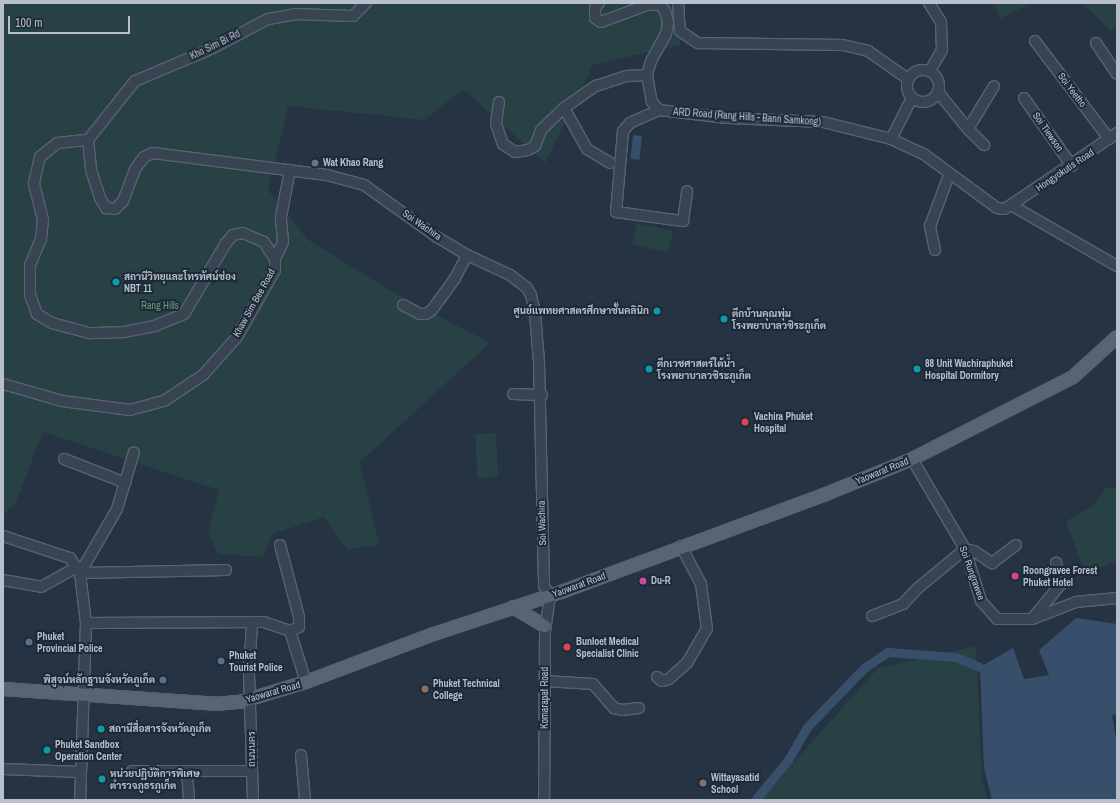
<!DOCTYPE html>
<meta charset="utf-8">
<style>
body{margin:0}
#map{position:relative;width:1120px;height:803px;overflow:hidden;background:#253343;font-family:"Archivo Narrow",Sarabun,sans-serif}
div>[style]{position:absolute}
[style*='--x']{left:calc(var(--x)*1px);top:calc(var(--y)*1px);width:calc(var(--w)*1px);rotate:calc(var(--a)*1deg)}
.green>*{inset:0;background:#274144;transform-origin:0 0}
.water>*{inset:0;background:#384f6b;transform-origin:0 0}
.canal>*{height:9px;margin:-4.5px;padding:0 4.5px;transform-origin:4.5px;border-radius:4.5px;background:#384f6b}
.roads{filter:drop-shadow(1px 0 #586270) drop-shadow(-1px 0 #586270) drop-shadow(0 1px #586270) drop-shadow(0 -1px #586270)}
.minor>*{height:10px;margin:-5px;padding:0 5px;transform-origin:5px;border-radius:5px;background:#394452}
.minor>.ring{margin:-5px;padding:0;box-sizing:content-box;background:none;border:10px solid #394452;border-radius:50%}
.major>*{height:12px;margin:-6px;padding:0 6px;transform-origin:6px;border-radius:6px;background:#576472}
.dots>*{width:11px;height:11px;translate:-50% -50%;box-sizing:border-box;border:2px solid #1e2938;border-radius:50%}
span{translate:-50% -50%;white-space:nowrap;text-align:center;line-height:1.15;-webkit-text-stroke:4px #1e2938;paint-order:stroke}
.street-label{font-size:10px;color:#b7c0cc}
.poi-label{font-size:10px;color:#b7c0cc;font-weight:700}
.left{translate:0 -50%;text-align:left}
.right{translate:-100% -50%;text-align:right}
.park-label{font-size:10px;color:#6c9e77}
.frame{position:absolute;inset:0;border:4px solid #b7c0cc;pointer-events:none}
.scale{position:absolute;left:8px;top:16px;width:122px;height:18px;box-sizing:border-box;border:2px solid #b7c0cc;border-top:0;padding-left:5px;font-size:12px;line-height:14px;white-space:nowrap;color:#b7c0cc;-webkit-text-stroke:3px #1e2938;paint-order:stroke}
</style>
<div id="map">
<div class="green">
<i style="clip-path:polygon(3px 3px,685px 3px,680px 45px,593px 65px,545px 163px,463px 89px,425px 120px,288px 106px,268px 190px,307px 239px,390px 290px,490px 343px,360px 462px,379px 545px,347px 550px,324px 517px,272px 534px,263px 557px,218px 554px,208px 533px,219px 490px,43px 432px,15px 504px,3px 515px)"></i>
<i style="clip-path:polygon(994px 3px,1031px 3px,1000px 19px)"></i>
<i style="clip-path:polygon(1083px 3px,1117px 3px,1117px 25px,1111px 31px)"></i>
<i style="left:637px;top:223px;width:37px;height:22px;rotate:13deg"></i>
<i style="left:496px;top:433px;width:44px;height:21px;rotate:87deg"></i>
<i style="clip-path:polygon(1106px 488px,1117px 488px,1117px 562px,1084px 572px,1066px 521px,1093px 506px)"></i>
<i style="clip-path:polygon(976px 646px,982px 780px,988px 800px,760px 800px,878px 668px)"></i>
</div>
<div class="water">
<i style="left:633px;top:135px;width:9px;height:24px;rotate:6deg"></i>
<i style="clip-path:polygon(1076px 618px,1117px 624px,1117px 714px,1112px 715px,1117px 745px,1117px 800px,992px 800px,984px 768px,980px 667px,1013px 648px,1024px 679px,1049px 675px,1039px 650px)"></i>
</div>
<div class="canal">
<i style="--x:755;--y:800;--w:52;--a:-50.5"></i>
<i style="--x:788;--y:760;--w:39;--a:-60"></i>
<i style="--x:808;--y:726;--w:81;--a:-46"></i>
<i style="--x:864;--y:668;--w:29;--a:-34"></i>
<i style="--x:888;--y:652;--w:68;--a:4.2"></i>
<i style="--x:956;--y:657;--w:26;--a:23"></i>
</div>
<div class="roads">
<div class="minor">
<i style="--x:599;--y:3;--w:6;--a:129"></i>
<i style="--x:595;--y:8;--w:10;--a:90"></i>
<i style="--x:595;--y:18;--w:7;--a:34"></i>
<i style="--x:601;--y:22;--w:49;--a:-20.3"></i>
<i style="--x:647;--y:5;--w:12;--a:-5"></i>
<i style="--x:659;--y:4;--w:9;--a:49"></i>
<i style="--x:665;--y:11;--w:12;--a:76"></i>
<i style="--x:668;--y:23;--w:11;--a:100"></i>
<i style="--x:666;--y:34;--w:31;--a:119"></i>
<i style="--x:651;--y:61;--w:15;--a:106"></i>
<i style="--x:647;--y:75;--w:27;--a:80"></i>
<i style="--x:652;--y:102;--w:11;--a:49"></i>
<i style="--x:659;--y:110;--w:69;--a:6.6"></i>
<i style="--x:728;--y:118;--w:95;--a:2.4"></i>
<i style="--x:823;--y:122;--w:70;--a:14"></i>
<i style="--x:891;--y:139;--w:38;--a:25"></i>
<i style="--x:925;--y:155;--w:89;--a:36.4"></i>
<i style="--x:997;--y:208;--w:7;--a:8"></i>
<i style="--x:1004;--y:209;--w:8;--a:-30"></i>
<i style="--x:1011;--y:205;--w:128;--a:-34.2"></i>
<i style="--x:678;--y:3;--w:28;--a:86"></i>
<i style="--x:680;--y:31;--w:22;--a:34"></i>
<i style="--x:698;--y:43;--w:145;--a:0.8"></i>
<i style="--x:843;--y:45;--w:26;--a:13"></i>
<i style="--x:868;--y:51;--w:49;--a:35"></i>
<i style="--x:929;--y:3;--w:22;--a:58"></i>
<i style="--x:941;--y:22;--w:28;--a:88"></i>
<i style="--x:942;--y:50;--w:24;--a:120"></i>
<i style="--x:1035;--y:41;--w:123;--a:52.9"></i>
<i style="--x:1096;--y:43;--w:37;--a:56"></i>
<i class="ring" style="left:907px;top:70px;width:22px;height:22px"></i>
<i style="--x:938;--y:92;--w:48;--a:51"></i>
<i style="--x:968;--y:129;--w:23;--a:45"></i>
<i style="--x:1024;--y:98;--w:83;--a:54.8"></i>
<i style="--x:499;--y:102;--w:22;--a:98"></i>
<i style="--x:496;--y:124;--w:21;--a:71"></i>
<i style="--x:503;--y:144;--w:14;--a:34"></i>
<i style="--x:515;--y:152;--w:13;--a:-9"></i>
<i style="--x:528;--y:150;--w:8;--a:-30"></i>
<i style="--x:535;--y:146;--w:17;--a:-69"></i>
<i style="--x:541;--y:130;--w:32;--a:-44"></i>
<i style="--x:564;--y:108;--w:39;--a:-35"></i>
<i style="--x:596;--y:86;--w:32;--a:-18"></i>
<i style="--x:626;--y:76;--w:21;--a:-3"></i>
<i style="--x:564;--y:108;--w:47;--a:60.7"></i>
<i style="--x:587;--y:149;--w:27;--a:31"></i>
<i style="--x:659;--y:110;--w:32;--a:156"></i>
<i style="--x:630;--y:123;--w:11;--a:131"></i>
<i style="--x:623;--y:131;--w:81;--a:94.9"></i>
<i style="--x:616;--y:212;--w:68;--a:7.7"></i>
<i style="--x:683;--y:221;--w:30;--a:-82"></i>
<i style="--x:968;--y:129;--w:50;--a:-58.8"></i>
<i style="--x:891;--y:139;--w:46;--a:-62.9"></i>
<i style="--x:88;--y:140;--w:30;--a:84"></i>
<i style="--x:91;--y:170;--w:29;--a:72"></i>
<i style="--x:100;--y:198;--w:12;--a:59"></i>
<i style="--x:106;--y:208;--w:9;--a:6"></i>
<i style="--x:115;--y:209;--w:11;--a:-45"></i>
<i style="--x:123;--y:201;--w:34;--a:-69"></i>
<i style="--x:135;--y:169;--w:15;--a:-53"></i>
<i style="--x:144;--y:157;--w:10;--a:-24"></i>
<i style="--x:153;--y:153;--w:175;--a:7.2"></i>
<i style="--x:327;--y:175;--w:38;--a:15"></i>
<i style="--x:364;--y:185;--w:90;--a:35.5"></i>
<i style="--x:437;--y:237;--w:35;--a:31"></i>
<i style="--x:467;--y:255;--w:47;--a:24.9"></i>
<i style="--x:510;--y:275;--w:21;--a:37"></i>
<i style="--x:527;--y:288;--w:8;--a:60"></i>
<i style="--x:531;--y:295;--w:18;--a:77"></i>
<i style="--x:535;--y:313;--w:49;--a:85.3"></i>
<i style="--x:539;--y:362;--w:224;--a:88.7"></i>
<i style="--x:544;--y:586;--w:12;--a:59"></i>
<i style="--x:550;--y:596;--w:35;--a:98"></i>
<i style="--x:545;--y:631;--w:169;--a:90.3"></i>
<i style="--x:88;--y:140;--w:75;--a:-51.5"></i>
<i style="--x:135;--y:81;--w:82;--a:-22.8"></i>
<i style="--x:211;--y:49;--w:64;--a:-27.8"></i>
<i style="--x:268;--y:19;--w:27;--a:-10"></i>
<i style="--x:295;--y:14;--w:58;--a:2"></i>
<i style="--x:353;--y:16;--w:18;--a:-45"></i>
<i style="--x:1011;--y:205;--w:122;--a:29.9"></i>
<i style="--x:935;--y:250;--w:25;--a:-102"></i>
<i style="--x:930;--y:226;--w:54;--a:-69.6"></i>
<i style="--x:275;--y:259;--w:19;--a:-65"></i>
<i style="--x:283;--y:242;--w:25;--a:-95"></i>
<i style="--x:281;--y:217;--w:48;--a:-79.2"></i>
<i style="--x:403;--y:305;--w:19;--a:28"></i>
<i style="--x:420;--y:314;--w:6;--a:0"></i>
<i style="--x:426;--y:314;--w:7;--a:-34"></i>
<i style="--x:432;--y:310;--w:39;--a:-54"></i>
<i style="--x:455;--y:278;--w:26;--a:-62"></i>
<i style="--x:3;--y:384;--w:61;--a:16.1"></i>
<i style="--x:62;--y:401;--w:69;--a:7.5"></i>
<i style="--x:130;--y:410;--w:35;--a:-15"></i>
<i style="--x:164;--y:401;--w:47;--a:-33.7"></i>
<i style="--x:203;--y:375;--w:51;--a:-48.2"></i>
<i style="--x:237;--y:337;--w:77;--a:-60.4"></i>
<i style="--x:275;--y:270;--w:11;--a:-90"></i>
<i style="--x:275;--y:259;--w:20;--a:-123"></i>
<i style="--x:264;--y:242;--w:23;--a:-157"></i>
<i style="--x:243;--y:233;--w:10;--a:169"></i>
<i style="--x:233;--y:235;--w:11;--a:131"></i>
<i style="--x:226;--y:243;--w:82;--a:120.6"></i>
<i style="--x:184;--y:314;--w:31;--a:158"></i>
<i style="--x:155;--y:326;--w:31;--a:169"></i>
<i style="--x:125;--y:332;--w:36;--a:178"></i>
<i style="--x:89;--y:333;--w:38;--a:-165"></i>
<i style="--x:52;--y:323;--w:17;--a:-149"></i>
<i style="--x:37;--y:314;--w:20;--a:-110"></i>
<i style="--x:30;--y:295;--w:30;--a:-90"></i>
<i style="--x:30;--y:265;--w:28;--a:-67"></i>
<i style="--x:41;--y:239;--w:19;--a:-84"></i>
<i style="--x:43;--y:220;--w:38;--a:-104"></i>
<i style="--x:34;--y:183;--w:27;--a:-77"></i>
<i style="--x:40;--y:157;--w:22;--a:-39"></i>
<i style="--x:57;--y:143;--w:31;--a:-6"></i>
<i style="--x:513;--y:394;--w:29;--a:2"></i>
<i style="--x:64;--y:459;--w:66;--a:21.2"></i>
<i style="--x:912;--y:459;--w:104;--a:59.5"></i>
<i style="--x:965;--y:549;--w:54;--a:72.9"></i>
<i style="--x:981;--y:601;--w:24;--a:48"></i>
<i style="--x:997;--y:619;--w:35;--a:0"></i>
<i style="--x:1032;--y:619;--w:47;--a:-21.1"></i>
<i style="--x:1076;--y:602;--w:41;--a:-5.6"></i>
<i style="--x:3;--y:536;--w:71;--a:18.2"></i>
<i style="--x:70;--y:558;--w:18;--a:56"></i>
<i style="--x:80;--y:573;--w:50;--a:83.2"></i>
<i style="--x:86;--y:623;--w:177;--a:91.9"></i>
<i style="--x:280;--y:545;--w:74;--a:75.2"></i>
<i style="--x:299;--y:617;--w:10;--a:90"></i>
<i style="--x:299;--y:627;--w:10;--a:156"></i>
<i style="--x:290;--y:631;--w:53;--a:72.6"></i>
<i style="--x:80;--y:573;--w:146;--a:-1.2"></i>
<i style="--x:80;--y:573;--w:74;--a:-60"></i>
<i style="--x:117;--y:509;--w:59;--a:-73.4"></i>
<i style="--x:3;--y:580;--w:39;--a:10"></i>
<i style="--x:41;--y:587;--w:41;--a:-29.1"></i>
<i style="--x:872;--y:616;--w:33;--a:-21"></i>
<i style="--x:903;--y:604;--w:22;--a:-47"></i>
<i style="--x:918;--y:588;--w:61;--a:-39.7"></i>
<i style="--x:965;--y:549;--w:9;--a:13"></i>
<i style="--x:974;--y:551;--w:22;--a:34"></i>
<i style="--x:992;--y:563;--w:30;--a:-37"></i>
<i style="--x:1032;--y:619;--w:45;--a:-50.4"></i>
<i style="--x:1061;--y:584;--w:22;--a:-103"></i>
<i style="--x:86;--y:623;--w:178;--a:-0.3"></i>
<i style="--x:264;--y:622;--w:28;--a:19"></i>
<i style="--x:252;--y:624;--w:49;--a:93.5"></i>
<i style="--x:249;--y:673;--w:127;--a:88.2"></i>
<i style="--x:657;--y:677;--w:6;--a:39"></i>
<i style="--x:662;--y:681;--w:7;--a:-16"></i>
<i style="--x:669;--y:679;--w:24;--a:-42"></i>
<i style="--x:687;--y:663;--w:39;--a:-60"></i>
<i style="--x:707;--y:629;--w:45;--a:-97.6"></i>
<i style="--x:701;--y:584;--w:43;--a:-117.8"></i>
<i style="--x:545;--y:681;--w:48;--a:3.6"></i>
<i style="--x:593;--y:684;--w:32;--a:49"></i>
<i style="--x:614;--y:708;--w:8;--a:14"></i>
<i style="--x:622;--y:710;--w:17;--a:-7"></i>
<i style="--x:301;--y:755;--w:45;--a:84.9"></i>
<i style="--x:3;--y:769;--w:77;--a:2.2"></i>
<i style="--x:132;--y:771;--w:120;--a:0"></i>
<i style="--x:187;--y:771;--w:29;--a:86"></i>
</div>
<div class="major">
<i style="--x:513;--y:607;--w:37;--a:31"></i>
<i style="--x:3;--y:689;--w:213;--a:4"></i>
<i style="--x:215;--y:704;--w:25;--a:-5"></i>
<i style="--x:240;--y:702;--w:69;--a:-16.9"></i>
<i style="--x:306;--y:682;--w:137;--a:-20.6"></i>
<i style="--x:434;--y:634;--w:137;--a:-18.3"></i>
<i style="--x:564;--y:591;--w:279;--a:-20.3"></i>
<i style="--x:826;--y:494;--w:93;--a:-22.1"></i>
<i style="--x:912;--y:459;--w:181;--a:-27"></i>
<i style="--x:1073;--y:377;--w:59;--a:-42.3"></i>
</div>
</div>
<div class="dots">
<i style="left:315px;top:163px;background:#6b7280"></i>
<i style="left:116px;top:282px;background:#0f9aa8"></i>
<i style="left:657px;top:311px;background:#0f9aa8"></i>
<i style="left:724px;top:319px;background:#0f9aa8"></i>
<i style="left:649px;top:369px;background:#0f9aa8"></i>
<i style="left:917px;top:369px;background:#0f9aa8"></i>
<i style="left:745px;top:422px;background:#e0444e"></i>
<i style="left:1015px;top:576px;background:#d1479c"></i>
<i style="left:643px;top:581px;background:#d1479c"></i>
<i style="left:29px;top:642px;background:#5c6f8a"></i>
<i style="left:567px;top:647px;background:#e0444e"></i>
<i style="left:221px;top:661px;background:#5c6f8a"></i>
<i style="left:163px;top:680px;background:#5c6f8a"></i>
<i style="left:425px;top:689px;background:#8d6e63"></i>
<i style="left:101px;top:729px;background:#0f9aa8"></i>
<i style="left:47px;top:750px;background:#0f9aa8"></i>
<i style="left:102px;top:779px;background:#0f9aa8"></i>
<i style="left:703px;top:783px;background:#8d6e63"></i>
</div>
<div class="street-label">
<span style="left:215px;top:45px;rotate:-26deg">Kho Sim Bi Rd</span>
<span style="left:1072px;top:90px;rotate:53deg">Soi Yeetho</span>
<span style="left:747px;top:117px;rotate:4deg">ARD Road (Rang Hills - Bann Samkong)</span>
<span style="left:1048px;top:132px;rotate:55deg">Soi Tiewson</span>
<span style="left:1065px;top:170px;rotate:-34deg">Hongyokutis Road</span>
<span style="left:422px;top:225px;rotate:35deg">Soi Wachira</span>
<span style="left:254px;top:303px;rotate:-61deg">Khaw Sim Bee Road</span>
<span style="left:882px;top:471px;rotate:-22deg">Yaowarat Road</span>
<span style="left:542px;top:523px;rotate:-92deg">Soi Wachira</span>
<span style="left:972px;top:573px;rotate:70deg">Soi Rungrawee</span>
<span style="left:579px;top:585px;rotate:-20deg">Yaowarat Road</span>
<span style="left:273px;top:692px;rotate:-16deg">Yaowarat Road</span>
<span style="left:545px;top:698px;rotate:-90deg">Komarapat Road</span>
<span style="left:252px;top:749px;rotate:-90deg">ถนนนคร</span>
</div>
<div class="poi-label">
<span class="left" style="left:323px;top:163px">Wat Khao Rang</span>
<span class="left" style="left:124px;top:282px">สถานีวิทยุและโทรทัศน์ช่อง<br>NBT 11</span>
<span class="right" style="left:649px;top:311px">ศูนย์แพทยศาสตรศึกษาชั้นคลินิก</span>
<span class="left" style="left:732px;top:319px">ตึกบ้านคุณพุ่ม<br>โรงพยาบาลวชิระภูเก็ต</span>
<span class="left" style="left:657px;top:369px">ตึกเวชศาสตร์ใต้น้ำ<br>โรงพยาบาลวชิระภูเก็ต</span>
<span class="left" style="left:925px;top:369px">88 Unit Wachiraphuket<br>Hospital Dormitory</span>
<span class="left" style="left:754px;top:422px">Vachira Phuket<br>Hospital</span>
<span class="left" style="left:1023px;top:576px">Roongravee Forest<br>Phuket Hotel</span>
<span class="left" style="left:651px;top:581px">Du-R</span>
<span class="left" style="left:37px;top:642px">Phuket<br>Provincial Police</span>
<span class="left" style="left:576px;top:647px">Bunloet Medical<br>Specialist Clinic</span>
<span class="left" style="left:229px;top:661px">Phuket<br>Tourist Police</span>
<span class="right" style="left:155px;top:680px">พิสูจน์หลักฐานจังหวัดภูเก็ต</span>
<span class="left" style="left:433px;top:689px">Phuket Technical<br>College</span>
<span class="left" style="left:109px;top:729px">สถานีสื่อสารจังหวัดภูเก็ต</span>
<span class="left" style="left:55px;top:750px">Phuket Sandbox<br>Operation Center</span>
<span class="left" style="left:110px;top:779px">หน่วยปฏิบัติการพิเศษ<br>ตำรวจภูธรภูเก็ต</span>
<span class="left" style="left:711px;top:783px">Wittayasatid<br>School</span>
</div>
<div class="park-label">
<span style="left:160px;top:306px">Rang Hills</span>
</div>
<div class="frame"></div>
<div class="scale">100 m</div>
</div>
